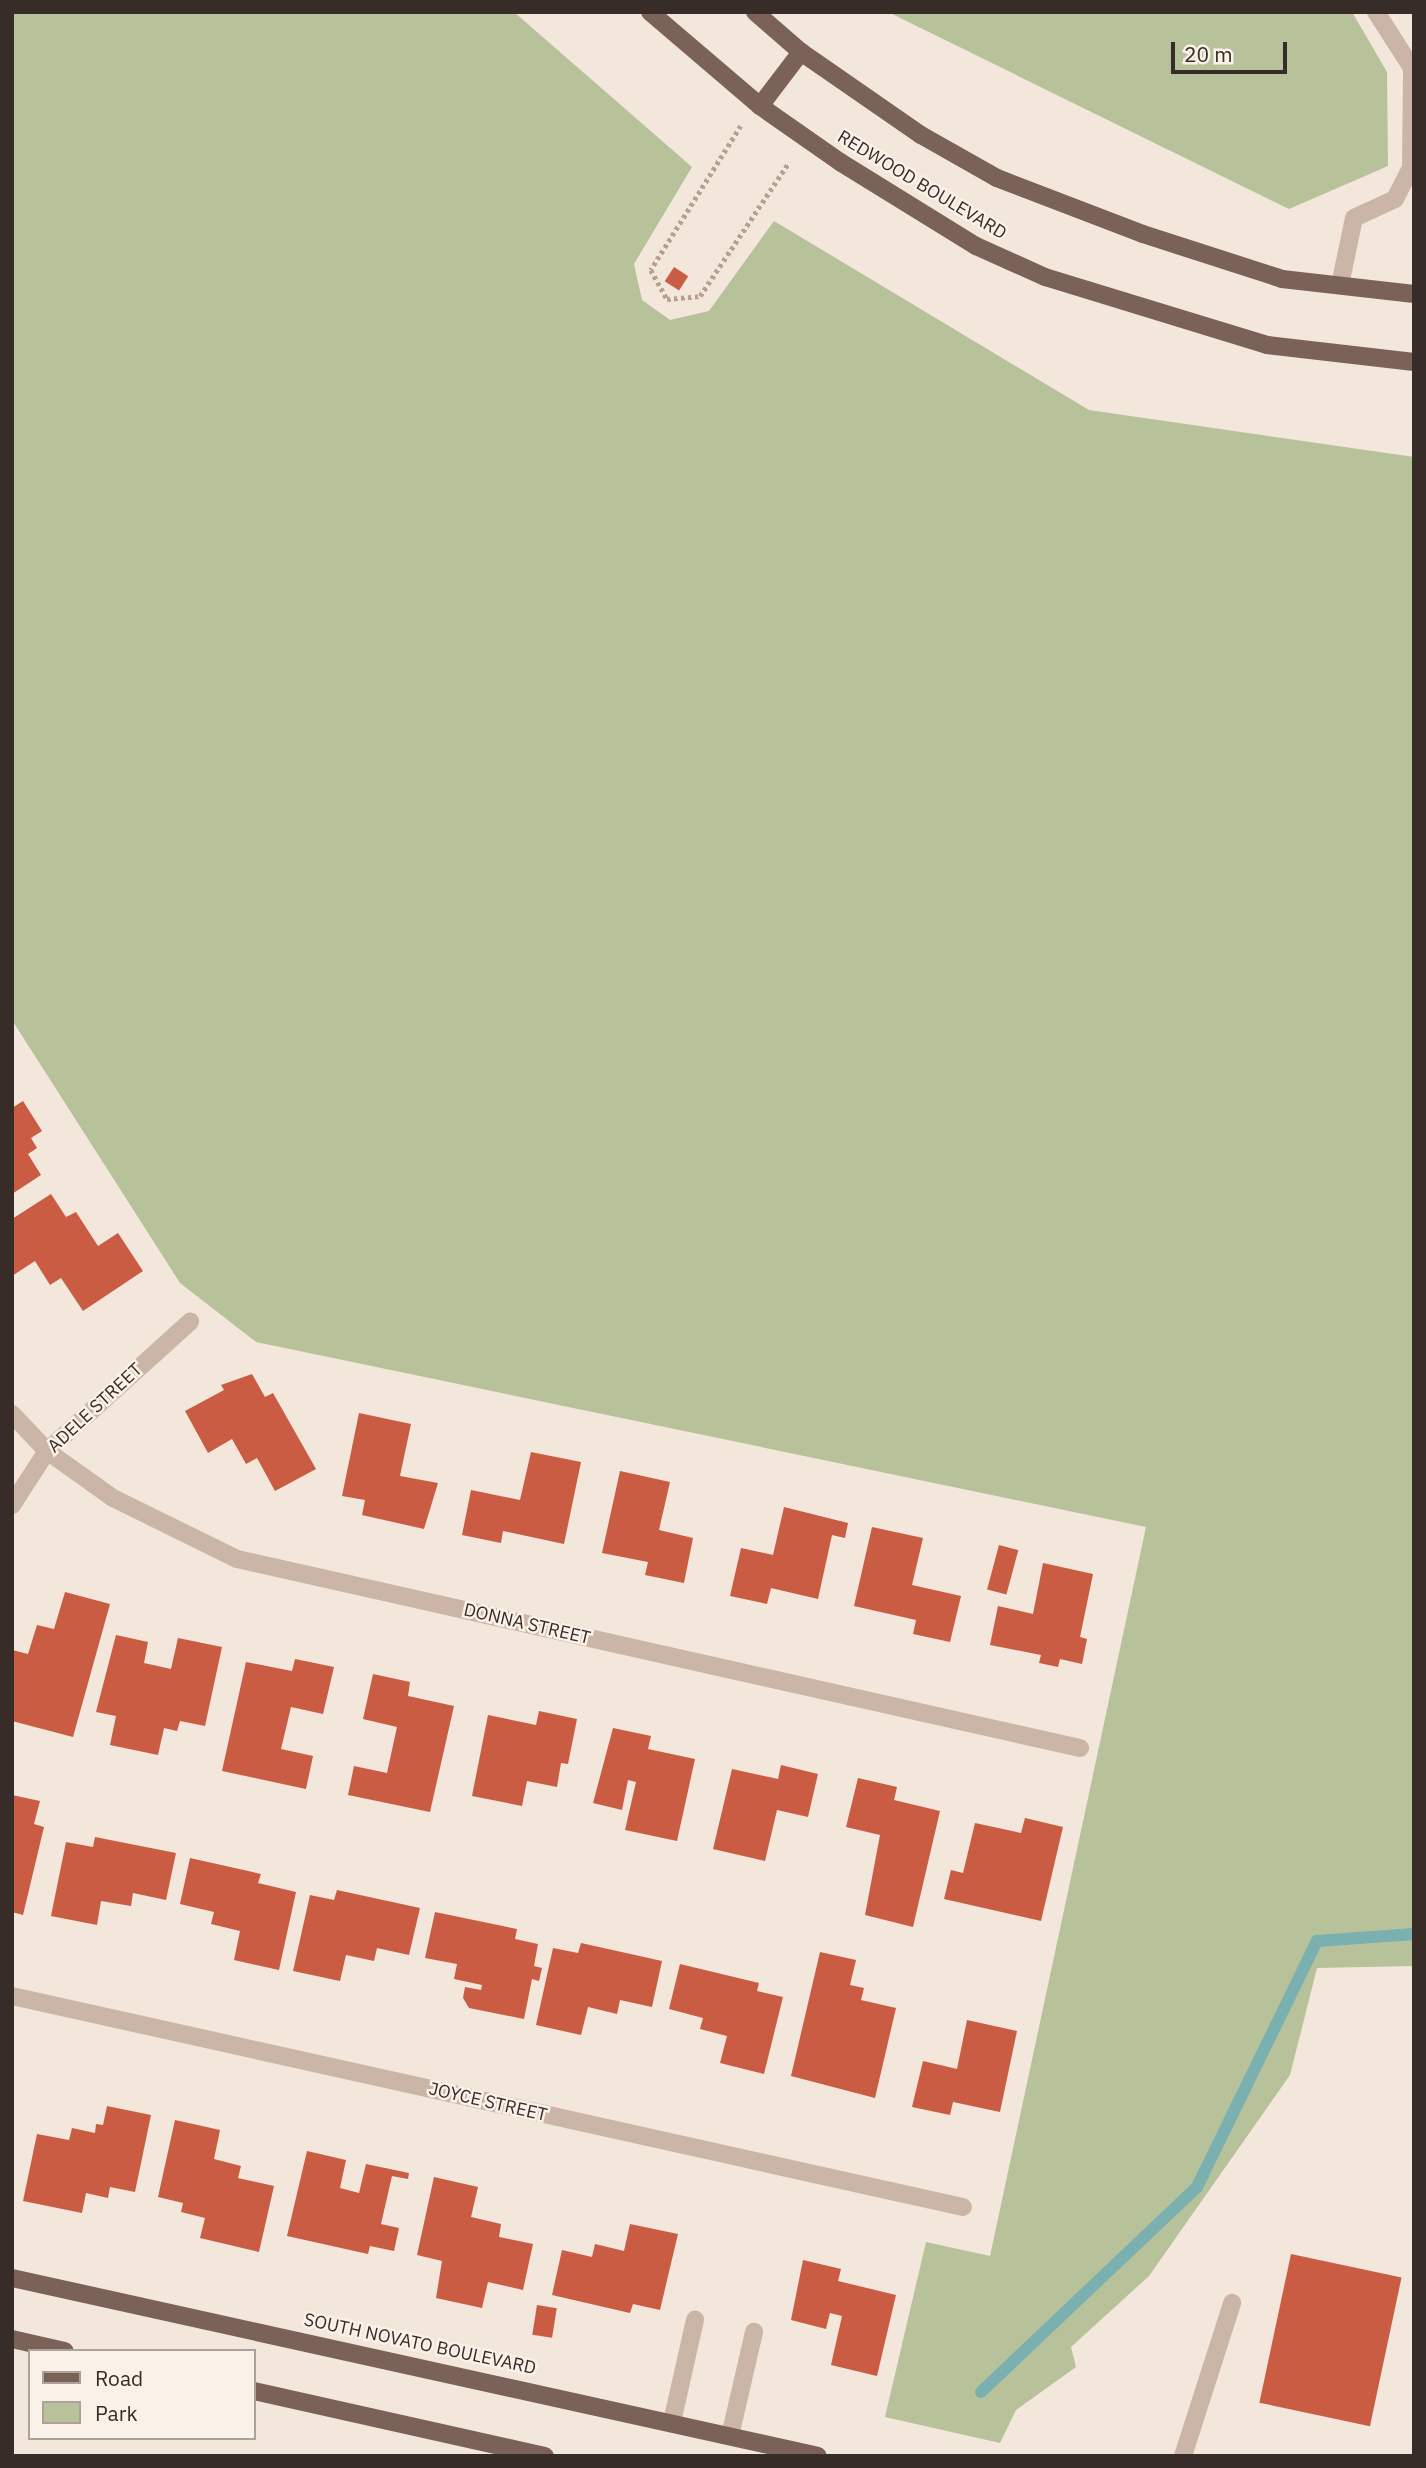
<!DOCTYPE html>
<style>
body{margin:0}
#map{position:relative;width:1426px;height:2468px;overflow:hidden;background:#f3e6db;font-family:"IBM Plex Sans",sans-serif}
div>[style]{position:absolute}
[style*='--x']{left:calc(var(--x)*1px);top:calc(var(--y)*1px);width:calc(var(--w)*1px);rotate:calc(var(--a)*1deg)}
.green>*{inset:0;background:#b7c29b}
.stream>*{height:12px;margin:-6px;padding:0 6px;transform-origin:6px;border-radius:6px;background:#7ab0b0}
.building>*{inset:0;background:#c95c43;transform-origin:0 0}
.path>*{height:4.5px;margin-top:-2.25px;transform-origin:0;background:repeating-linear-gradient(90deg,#b79f91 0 3.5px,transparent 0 7px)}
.minor>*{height:18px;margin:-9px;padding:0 9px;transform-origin:9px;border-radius:9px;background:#cbb5a7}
.major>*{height:18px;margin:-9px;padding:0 9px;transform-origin:9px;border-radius:9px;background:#7a6258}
span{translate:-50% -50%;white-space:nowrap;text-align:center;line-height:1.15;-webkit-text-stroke:5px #faf1e8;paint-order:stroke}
.street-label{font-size:18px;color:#372c28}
.frame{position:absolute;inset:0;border:14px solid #372c28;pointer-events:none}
.legend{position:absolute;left:28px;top:2349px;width:228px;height:91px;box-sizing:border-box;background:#faf1e8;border:2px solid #aca29b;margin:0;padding:9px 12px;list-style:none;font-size:21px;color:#372c28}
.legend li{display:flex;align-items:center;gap:14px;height:35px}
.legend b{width:35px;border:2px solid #aca29b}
.scale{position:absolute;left:1171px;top:42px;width:116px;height:32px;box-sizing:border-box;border:4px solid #372c28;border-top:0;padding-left:9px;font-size:21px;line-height:24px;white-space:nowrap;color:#372c28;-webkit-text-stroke:5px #faf1e8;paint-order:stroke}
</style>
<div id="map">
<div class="green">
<i style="clip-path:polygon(12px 12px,514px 12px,692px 167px,634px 264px,642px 300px,670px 320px,709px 311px,774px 221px,1089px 410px,1414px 457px,1414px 1966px,1317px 1968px,1290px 2075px,1149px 2276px,1071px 2347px,1076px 2367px,1016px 2410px,1000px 2443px,885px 2417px,926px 2242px,990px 2256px,1146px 1527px,256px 1342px,180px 1283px,12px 1020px)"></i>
<i style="clip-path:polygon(888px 12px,1352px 12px,1387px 72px,1388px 166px,1289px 209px)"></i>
</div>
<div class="stream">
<i style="--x:981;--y:2392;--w:298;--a:-43.5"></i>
<i style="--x:1197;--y:2187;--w:274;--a:-64"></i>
<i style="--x:1317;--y:1941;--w:97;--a:-4.1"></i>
</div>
<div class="building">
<i style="left:674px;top:267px;width:17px;height:17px;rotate:33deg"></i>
<i style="clip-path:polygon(23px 1101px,42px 1131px,31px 1138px,37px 1148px,28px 1154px,41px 1175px,12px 1194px,12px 1108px)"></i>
<i style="clip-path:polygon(51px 1194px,66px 1217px,76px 1212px,98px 1246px,118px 1233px,143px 1271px,83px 1311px,61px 1278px,50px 1285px,35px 1261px,12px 1276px,12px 1219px)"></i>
<i style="clip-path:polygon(252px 1374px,265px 1397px,273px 1393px,316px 1469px,275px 1491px,257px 1458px,246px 1464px,232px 1439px,208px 1453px,185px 1411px,224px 1390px,221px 1385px)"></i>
<i style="clip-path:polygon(359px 1413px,411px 1424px,400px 1476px,438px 1483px,424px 1529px,362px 1515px,365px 1500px,342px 1496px)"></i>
<i style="clip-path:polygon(531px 1452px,581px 1462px,564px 1544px,503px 1531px,501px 1543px,462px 1535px,471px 1490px,520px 1500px)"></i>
<i style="clip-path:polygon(620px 1471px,670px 1482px,659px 1530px,693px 1538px,684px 1583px,645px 1575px,648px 1562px,602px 1553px)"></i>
<i style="clip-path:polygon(784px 1507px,848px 1523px,845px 1538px,832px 1535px,818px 1599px,771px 1588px,767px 1604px,730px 1596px,741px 1548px,773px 1555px)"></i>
<i style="clip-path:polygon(872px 1527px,923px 1538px,912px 1585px,961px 1596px,950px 1642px,913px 1634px,916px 1620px,854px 1606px)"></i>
<i style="left:999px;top:1545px;width:20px;height:46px;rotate:15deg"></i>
<i style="clip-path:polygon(1043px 1563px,1093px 1574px,1080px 1637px,1087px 1639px,1082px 1664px,1060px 1659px,1058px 1667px,1039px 1663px,1041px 1655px,990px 1645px,998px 1606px,1033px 1614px)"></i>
<i style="clip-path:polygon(65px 1592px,110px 1604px,73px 1737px,12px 1721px,12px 1650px,28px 1654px,37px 1625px,54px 1629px)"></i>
<i style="clip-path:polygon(116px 1635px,148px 1642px,144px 1663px,171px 1669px,178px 1638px,222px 1647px,205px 1726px,180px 1721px,177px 1731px,164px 1728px,158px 1755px,110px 1745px,116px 1716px,96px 1712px)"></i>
<i style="clip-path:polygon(295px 1659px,334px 1667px,323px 1714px,291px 1707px,281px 1749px,313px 1756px,306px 1789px,222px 1771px,246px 1662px,292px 1671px)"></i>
<i style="clip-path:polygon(373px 1674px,410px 1682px,408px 1696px,454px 1706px,430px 1812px,348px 1795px,354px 1766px,387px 1773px,397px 1727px,363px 1719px)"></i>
<i style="clip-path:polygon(539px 1711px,577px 1719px,568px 1764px,561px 1763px,557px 1787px,527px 1781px,522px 1806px,472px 1796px,488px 1715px,536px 1725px)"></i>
<i style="clip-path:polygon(613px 1728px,651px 1736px,648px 1749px,695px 1759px,677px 1841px,625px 1830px,636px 1782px,628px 1780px,622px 1810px,593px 1803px)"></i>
<i style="clip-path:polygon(781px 1765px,818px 1774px,808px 1817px,777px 1810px,765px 1861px,713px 1849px,732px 1769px,778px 1779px)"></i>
<i style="clip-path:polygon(858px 1778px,897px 1787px,894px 1800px,940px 1811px,913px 1927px,865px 1915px,880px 1835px,846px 1827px)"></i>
<i style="clip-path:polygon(12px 1795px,40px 1801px,34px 1824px,44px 1827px,23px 1915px,12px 1912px)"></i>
<i style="clip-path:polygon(1025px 1818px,1063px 1827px,1041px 1921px,944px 1899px,951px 1870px,963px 1873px,975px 1823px,1021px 1833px)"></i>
<i style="clip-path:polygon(95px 1837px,176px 1853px,166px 1900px,133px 1893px,131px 1906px,101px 1901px,97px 1925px,51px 1916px,66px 1842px,93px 1847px)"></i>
<i style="clip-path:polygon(190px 1858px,261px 1874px,258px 1883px,296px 1892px,279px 1970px,234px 1960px,240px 1931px,211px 1924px,214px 1912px,180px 1904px)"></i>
<i style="clip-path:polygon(337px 1890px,420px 1908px,409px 1955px,377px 1948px,374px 1961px,346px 1955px,340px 1981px,293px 1971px,310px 1895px,334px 1900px)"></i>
<i style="clip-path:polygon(435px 1912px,517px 1929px,515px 1939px,538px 1944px,534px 1966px,542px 1968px,539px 1981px,532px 1979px,524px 2019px,469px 2008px,463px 1998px,465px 1987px,481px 1990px,482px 1985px,454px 1979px,457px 1964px,425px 1958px)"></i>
<i style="clip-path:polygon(581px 1943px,662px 1961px,652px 2007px,620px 2000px,617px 2014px,588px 2007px,581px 2035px,536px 2025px,553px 1948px,578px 1953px)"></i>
<i style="clip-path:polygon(820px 1952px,856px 1960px,850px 1985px,864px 1988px,861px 2000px,896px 2008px,875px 2098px,791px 2076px)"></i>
<i style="clip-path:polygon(680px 1964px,759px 1983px,757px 1991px,783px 1997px,764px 2074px,720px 2063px,727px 2036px,700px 2029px,703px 2018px,669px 2009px)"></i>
<i style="clip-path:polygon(967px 2020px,1017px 2031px,1000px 2112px,953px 2102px,950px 2115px,912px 2107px,923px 2061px,957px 2069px)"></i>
<i style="clip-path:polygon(107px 2106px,151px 2115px,135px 2192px,110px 2187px,108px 2198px,86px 2193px,82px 2213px,23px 2201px,37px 2134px,69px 2140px,72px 2128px,95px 2133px,96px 2124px,103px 2125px)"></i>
<i style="clip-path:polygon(175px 2120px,220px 2130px,214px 2159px,241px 2166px,238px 2178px,274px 2186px,259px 2252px,200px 2238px,205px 2218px,181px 2212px,183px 2203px,158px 2197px)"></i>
<i style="clip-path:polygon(307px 2151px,346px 2160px,340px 2188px,359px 2193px,366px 2164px,409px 2173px,408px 2179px,392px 2176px,381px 2224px,399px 2228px,394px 2251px,370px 2246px,368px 2254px,287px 2236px)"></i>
<i style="clip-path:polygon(434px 2177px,478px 2187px,471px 2217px,501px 2224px,499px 2237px,533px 2244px,523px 2290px,488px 2282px,482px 2308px,436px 2298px,442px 2261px,417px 2255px)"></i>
<i style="clip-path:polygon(630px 2224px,678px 2234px,660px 2310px,633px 2304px,630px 2313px,552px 2295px,562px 2250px,592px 2257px,595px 2244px,624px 2251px)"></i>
<i style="left:1291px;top:2254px;width:113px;height:152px;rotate:12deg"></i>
<i style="clip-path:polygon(803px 2260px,841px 2269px,838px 2281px,896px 2295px,877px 2376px,831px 2365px,842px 2316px,830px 2313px,826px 2329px,791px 2320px)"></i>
<i style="left:537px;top:2305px;width:20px;height:30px;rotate:9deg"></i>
</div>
<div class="path">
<i style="--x:741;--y:126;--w:170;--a:122"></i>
<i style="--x:651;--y:270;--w:33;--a:61"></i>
<i style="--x:667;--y:299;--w:33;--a:-5"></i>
<i style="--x:700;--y:296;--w:161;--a:-56.4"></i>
</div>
<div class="minor">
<i style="--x:1340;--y:285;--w:68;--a:-78.2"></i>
<i style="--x:1354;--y:218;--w:45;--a:-24.9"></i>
<i style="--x:1395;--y:199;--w:35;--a:-63"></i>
<i style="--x:1411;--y:168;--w:100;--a:-89.4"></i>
<i style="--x:1412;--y:68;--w:67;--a:-122.7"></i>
<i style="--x:12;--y:1414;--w:51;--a:46.6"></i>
<i style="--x:47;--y:1451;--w:81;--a:35.5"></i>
<i style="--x:113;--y:1498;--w:138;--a:26.2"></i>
<i style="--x:237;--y:1559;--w:864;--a:12.64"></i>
<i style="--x:12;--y:1505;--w:64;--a:-57.1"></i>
<i style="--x:47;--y:1451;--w:193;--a:-42.1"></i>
<i style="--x:12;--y:1996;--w:974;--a:12.51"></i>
<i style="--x:672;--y:2422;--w:105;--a:-77.3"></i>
<i style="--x:730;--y:2436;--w:107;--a:-77"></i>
<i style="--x:1183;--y:2456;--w:161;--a:-72.2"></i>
</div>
<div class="major">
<i style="--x:650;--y:12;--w:145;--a:40.5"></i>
<i style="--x:760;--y:106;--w:98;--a:35"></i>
<i style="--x:840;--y:162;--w:160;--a:31.7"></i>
<i style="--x:976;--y:246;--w:76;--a:24.2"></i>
<i style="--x:1045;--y:277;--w:232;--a:17"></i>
<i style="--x:1267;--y:345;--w:148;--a:6.6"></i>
<i style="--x:755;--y:12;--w:61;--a:41"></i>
<i style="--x:801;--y:52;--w:146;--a:34.7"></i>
<i style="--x:921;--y:135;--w:87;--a:29.5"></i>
<i style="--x:997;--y:178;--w:156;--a:21"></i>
<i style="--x:1143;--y:234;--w:146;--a:17.9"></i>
<i style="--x:1282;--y:279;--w:133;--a:6.5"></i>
<i style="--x:760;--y:106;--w:68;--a:-52.8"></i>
<i style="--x:12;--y:2278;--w:825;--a:12.45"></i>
<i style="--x:12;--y:2339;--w:54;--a:12.8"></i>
<i style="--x:254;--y:2391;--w:298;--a:12.6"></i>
</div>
<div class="street-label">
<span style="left:922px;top:185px;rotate:31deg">REDWOOD BOULEVARD</span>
<span style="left:95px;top:1408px;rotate:-43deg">ADELE STREET</span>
<span style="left:527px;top:1624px;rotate:13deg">DONNA STREET</span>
<span style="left:488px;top:2102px;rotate:13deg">JOYCE STREET</span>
<span style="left:420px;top:2344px;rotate:12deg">SOUTH NOVATO BOULEVARD</span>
</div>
<div class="frame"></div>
<ul class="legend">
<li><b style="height:9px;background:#7a6258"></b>Road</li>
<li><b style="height:19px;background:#b7c29b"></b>Park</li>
</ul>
<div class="scale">20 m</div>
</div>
